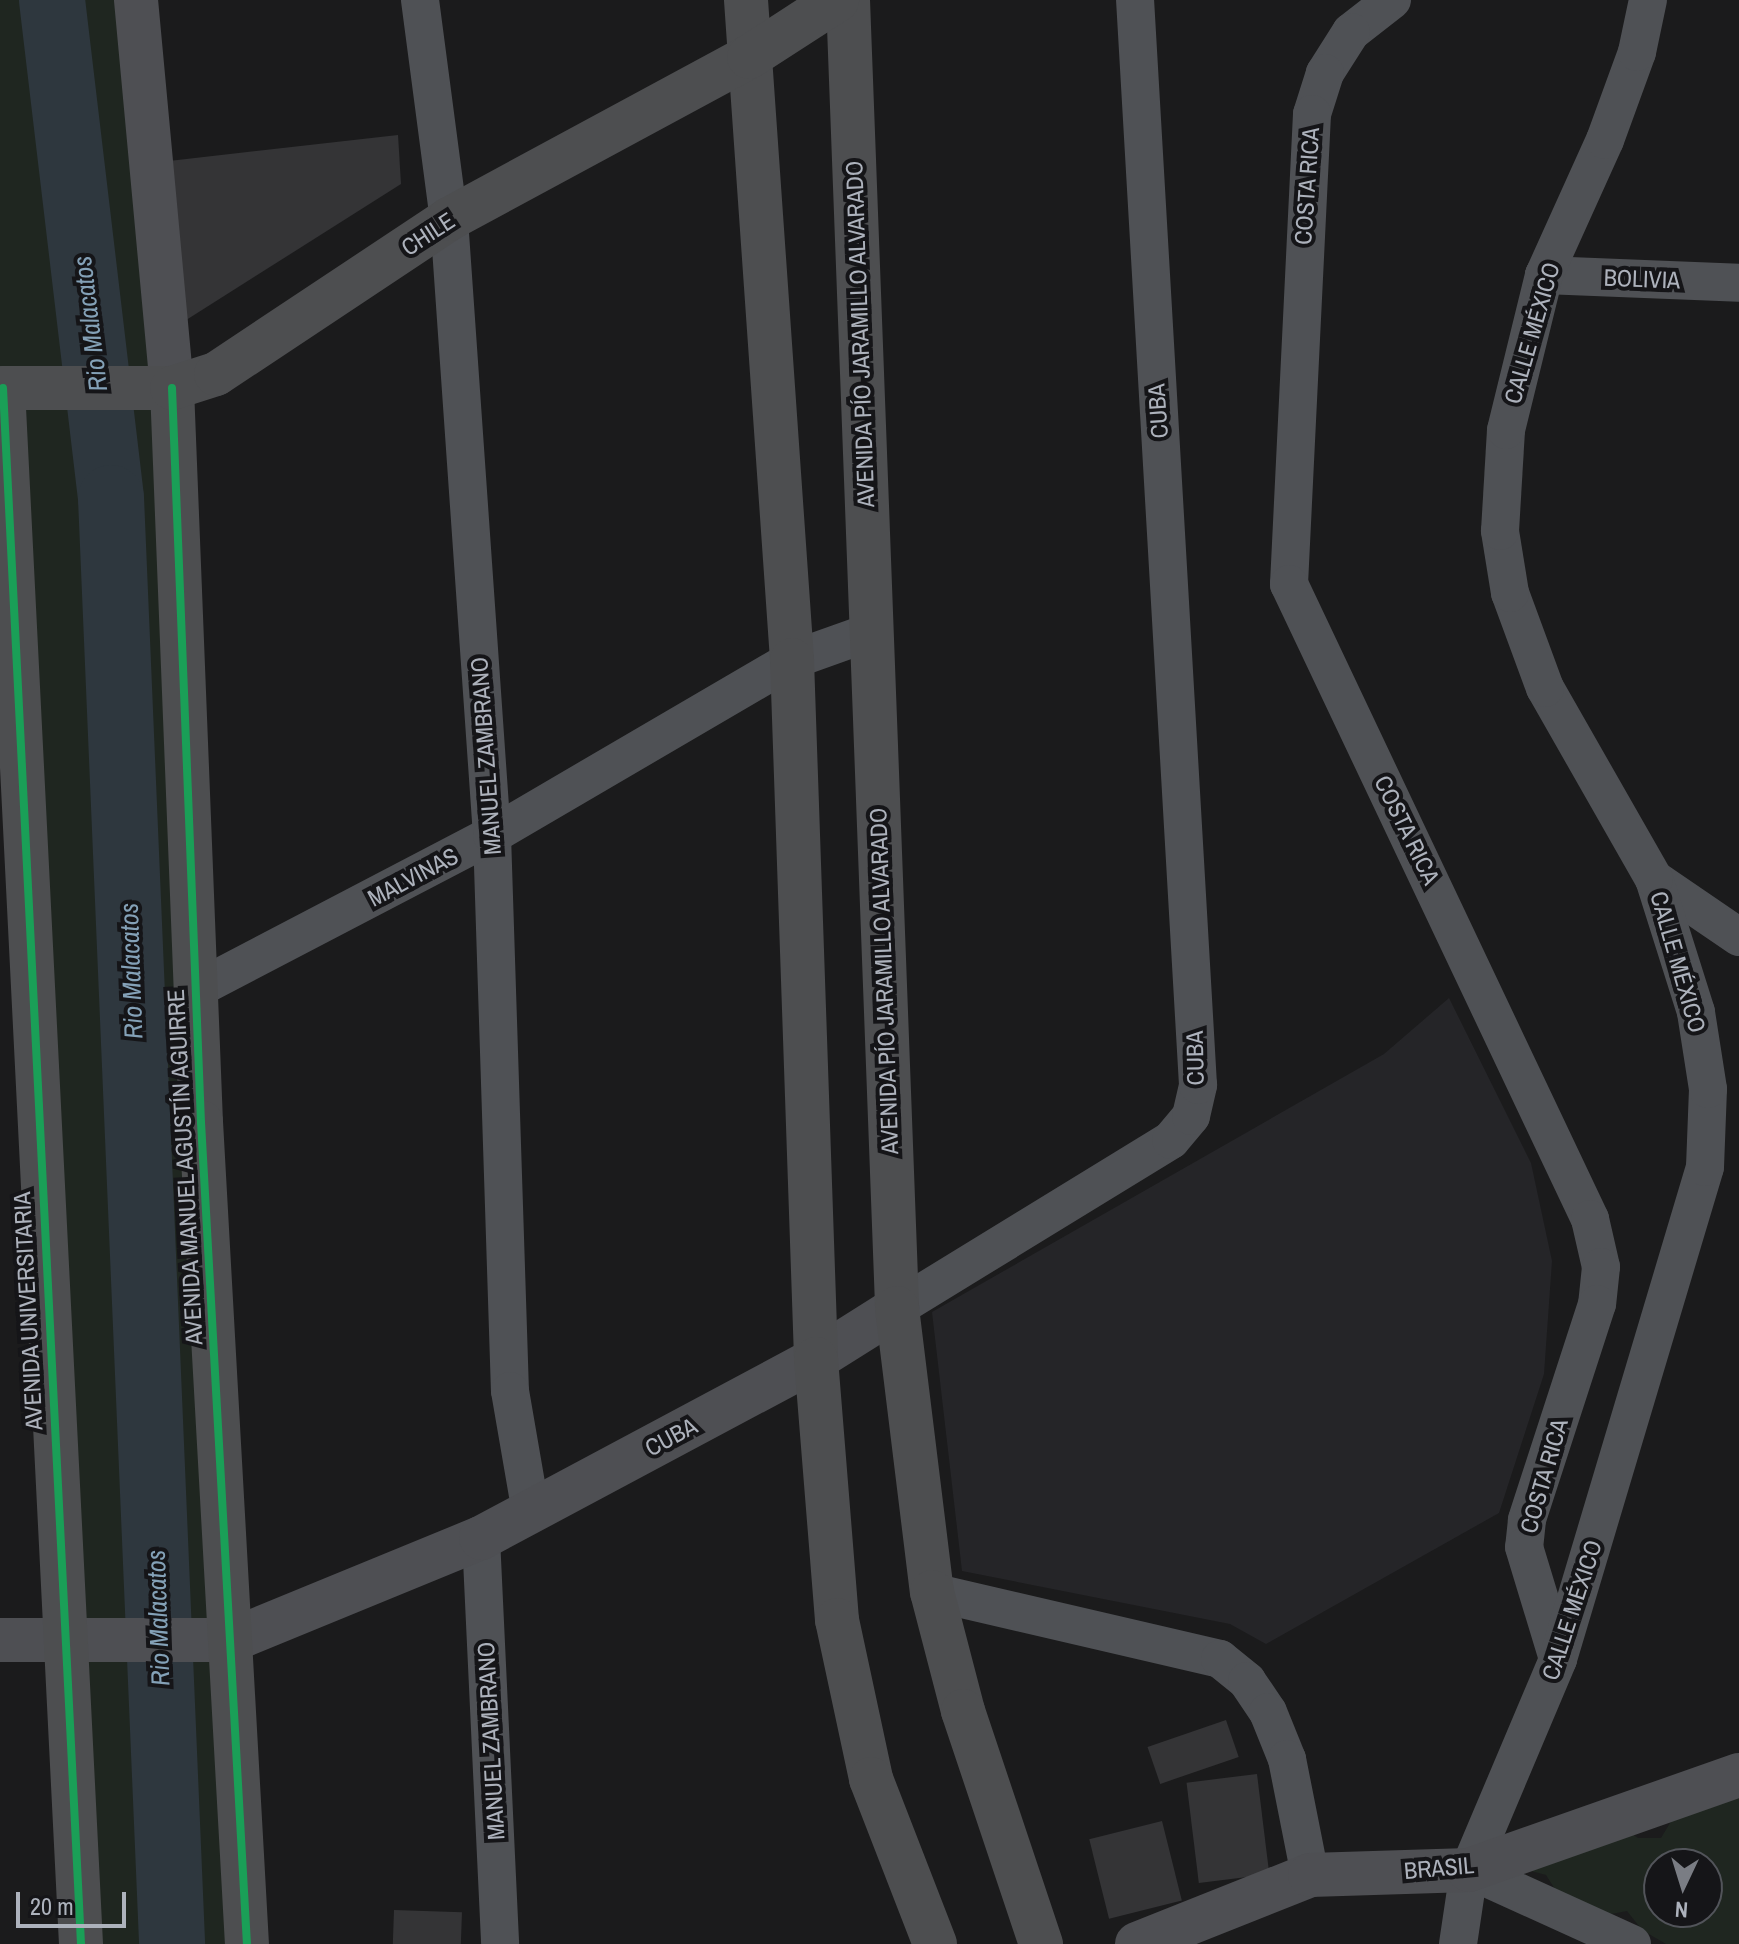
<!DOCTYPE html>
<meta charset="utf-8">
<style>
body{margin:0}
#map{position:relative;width:1739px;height:1944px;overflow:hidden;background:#1b1b1c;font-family:"Archivo Narrow",sans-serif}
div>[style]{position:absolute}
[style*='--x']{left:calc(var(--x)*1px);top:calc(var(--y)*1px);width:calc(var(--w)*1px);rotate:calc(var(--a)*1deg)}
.built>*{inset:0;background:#252528}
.green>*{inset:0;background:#1f2620}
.river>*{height:66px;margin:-33px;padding:0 33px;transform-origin:33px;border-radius:33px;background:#2e373e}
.building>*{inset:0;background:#343436;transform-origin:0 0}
.street>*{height:38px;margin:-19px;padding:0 19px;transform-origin:19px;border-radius:19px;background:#4f5155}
.secondary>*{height:44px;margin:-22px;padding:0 22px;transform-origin:22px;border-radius:22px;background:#4e4f53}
.primary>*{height:44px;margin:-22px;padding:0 22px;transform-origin:22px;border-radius:22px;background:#4d4e50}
.cycleway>*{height:8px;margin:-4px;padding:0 4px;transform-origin:4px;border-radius:4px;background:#1a9f57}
span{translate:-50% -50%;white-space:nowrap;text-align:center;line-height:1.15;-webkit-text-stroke:8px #151518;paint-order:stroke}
.street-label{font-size:24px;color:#adb2bc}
.water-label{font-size:26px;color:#84a1b7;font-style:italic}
.north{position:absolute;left:1643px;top:1848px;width:80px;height:80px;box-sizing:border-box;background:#151518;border:2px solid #52545a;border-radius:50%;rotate:184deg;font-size:22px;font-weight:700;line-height:32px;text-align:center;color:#adb2bc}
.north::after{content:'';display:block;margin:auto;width:28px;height:36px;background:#7a7d84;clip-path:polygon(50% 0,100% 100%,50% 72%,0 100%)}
.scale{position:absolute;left:16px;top:1892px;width:110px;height:36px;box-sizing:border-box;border:4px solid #adb2bc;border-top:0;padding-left:10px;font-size:24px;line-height:28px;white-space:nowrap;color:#adb2bc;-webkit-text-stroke:6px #151518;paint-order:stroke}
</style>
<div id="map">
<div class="built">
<i style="clip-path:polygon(1449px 998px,1531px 1163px,1552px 1261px,1544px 1374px,1499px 1513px,1266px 1644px,1230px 1624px,962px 1571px,932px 1312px,1384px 1054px)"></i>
</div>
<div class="green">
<i style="clip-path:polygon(0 0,136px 0,247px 1944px,81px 1944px,0 375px)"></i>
<i style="clip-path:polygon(evenodd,1739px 1797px,1739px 1944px,1666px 1944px,1642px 1930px,1627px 1911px,1601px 1916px,1560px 1897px,1546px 1875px,1531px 1871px,1628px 1831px,1638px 1838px,1661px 1838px,1676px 1813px,1739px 1797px,1659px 1864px,1707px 1864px,1707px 1912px,1659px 1912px,1659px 1864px)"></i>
</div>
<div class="river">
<i style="--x:52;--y:0;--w:501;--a:83.24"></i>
<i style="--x:111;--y:498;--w:1447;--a:87.58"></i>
</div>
<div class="building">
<i style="clip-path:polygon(398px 135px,401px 184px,172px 329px,169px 161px)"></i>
<i style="left:1226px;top:1720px;width:39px;height:83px;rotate:71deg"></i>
<i style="left:1257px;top:1774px;width:101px;height:71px;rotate:83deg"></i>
<i style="left:1162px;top:1821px;width:82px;height:75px;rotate:76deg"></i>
<i style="left:394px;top:1910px;width:68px;height:34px;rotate:2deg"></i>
</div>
<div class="street">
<i style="--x:420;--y:0;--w:221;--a:82.5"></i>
<i style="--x:449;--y:219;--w:617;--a:86.01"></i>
<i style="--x:492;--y:835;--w:556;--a:88.15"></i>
<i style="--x:510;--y:1391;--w:123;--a:80.2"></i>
<i style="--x:1392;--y:0;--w:52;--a:142"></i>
<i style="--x:1351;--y:32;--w:49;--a:122.4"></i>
<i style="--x:1325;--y:73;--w:43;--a:107.6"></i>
<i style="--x:1312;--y:114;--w:471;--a:92.8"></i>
<i style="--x:1289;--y:584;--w:703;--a:64.64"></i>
<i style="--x:1590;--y:1219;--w:49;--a:77.1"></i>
<i style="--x:1601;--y:1267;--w:37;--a:96"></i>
<i style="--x:1597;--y:1304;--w:227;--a:108"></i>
<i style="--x:1527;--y:1520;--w:27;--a:96"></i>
<i style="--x:1524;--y:1547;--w:117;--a:73.1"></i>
<i style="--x:1544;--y:275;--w:195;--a:2.3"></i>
<i style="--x:1654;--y:879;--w:103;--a:34.3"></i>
<i style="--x:195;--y:990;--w:335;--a:-27.6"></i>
<i style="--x:492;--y:835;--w:347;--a:-30.3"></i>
<i style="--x:792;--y:660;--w:83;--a:-19.7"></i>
<i style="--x:897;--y:1308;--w:321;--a:-31.5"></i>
<i style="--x:1171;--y:1140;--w:31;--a:-50"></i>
<i style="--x:1191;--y:1116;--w:32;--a:-77"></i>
<i style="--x:1198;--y:1085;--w:1087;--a:-93.32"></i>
<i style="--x:481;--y:1538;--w:406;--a:87.3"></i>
<i style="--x:932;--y:1592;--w:296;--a:13.1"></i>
<i style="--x:1220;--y:1659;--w:35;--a:39"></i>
<i style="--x:1247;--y:1681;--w:37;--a:56"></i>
<i style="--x:1268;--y:1712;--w:51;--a:68"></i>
<i style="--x:1287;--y:1759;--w:118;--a:78.8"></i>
<i style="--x:1469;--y:1870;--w:179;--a:24.4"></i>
<i style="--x:1458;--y:1944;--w:75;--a:-81.5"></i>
<i style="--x:1469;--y:1870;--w:229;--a:-67.1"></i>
<i style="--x:1558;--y:1659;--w:513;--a:-73.36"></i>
<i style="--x:1705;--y:1167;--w:78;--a:-87.8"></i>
<i style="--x:1708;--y:1089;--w:78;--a:-98.9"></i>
<i style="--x:1696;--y:1012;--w:139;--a:-107.5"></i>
<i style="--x:1654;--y:879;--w:220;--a:-119.7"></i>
<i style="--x:1545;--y:688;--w:101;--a:-110.2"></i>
<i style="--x:1510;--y:593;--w:63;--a:-99.2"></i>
<i style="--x:1500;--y:531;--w:101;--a:-86.6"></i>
<i style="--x:1506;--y:430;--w:160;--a:-76.2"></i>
<i style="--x:1544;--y:275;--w:148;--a:-65.7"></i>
<i style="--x:1605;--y:140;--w:94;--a:-70"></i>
<i style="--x:1637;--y:52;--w:53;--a:-78.1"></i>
</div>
<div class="secondary">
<i style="--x:136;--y:0;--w:390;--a:84.7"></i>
<i style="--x:0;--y:1640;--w:232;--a:0"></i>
<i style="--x:232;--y:1640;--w:269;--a:-22.3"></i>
<i style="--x:481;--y:1538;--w:380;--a:-28.1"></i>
<i style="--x:816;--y:1359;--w:96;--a:-32.2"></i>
<i style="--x:1137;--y:1944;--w:186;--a:-21.7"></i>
<i style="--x:1310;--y:1875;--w:159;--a:-1.8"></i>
<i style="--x:1469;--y:1870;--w:286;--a:-19.4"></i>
</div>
<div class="primary">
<i style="--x:746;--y:0;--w:662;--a:86.01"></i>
<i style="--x:792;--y:660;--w:699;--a:88.03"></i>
<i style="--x:816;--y:1359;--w:262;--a:85.4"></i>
<i style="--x:837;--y:1620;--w:163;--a:77.9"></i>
<i style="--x:871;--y:1779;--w:177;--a:68.8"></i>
<i style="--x:848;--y:0;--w:1309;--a:87.85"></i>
<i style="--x:897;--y:1308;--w:286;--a:83"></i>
<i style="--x:932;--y:1592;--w:123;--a:75.4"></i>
<i style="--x:963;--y:1711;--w:246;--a:71.5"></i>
<i style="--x:172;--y:388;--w:735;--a:87.74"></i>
<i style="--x:201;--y:1122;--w:823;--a:86.8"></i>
<i style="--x:81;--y:1944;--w:1558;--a:-92.87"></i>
<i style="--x:3;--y:388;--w:169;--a:0"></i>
<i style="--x:172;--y:388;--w:46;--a:-17.7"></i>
<i style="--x:216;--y:374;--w:280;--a:-33.6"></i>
<i style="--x:449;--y:219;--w:341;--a:-28.4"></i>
<i style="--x:749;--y:57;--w:105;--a:-32.9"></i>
</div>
<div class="cycleway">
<i style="--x:3;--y:388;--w:1558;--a:87.13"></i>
<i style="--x:172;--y:388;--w:735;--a:87.74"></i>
<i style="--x:201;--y:1122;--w:823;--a:86.8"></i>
</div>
<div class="street-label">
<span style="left:1307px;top:186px;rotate:-86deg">COSTA RICA</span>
<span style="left:428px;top:234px;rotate:-33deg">CHILE</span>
<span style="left:1642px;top:279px;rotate:2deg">BOLIVIA</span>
<span style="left:1532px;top:333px;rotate:-74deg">CALLE MÉXICO</span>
<span style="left:860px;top:334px;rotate:-92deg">AVENIDA PÍO JARAMILLO ALVARADO</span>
<span style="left:1158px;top:411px;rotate:-94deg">CUBA</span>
<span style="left:486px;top:756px;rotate:-94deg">MANUEL ZAMBRANO</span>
<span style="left:1407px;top:830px;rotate:64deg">COSTA RICA</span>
<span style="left:413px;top:877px;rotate:-28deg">MALVINAS</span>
<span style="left:1678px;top:962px;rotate:74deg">CALLE MÉXICO</span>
<span style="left:884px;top:981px;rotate:-92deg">AVENIDA PÍO JARAMILLO ALVARADO</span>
<span style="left:1195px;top:1058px;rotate:-91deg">CUBA</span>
<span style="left:185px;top:1167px;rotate:-93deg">AVENIDA MANUEL AGUSTÍN AGUIRRE</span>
<span style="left:28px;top:1311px;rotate:-93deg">AVENIDA UNIVERSITARIA</span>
<span style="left:671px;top:1437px;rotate:-28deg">CUBA</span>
<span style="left:1544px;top:1476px;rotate:-74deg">COSTA RICA</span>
<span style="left:1572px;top:1610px;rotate:-72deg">CALLE MÉXICO</span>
<span style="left:491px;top:1741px;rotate:-93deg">MANUEL ZAMBRANO</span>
<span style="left:1439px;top:1868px;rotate:-5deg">BRASIL</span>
</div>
<div class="water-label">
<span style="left:90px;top:324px;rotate:-97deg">Rio Malacatos</span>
<span style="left:131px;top:971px;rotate:-92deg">Rio Malacatos</span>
<span style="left:158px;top:1618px;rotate:-92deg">Rio Malacatos</span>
</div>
<div class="north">N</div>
<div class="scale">20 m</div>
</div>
